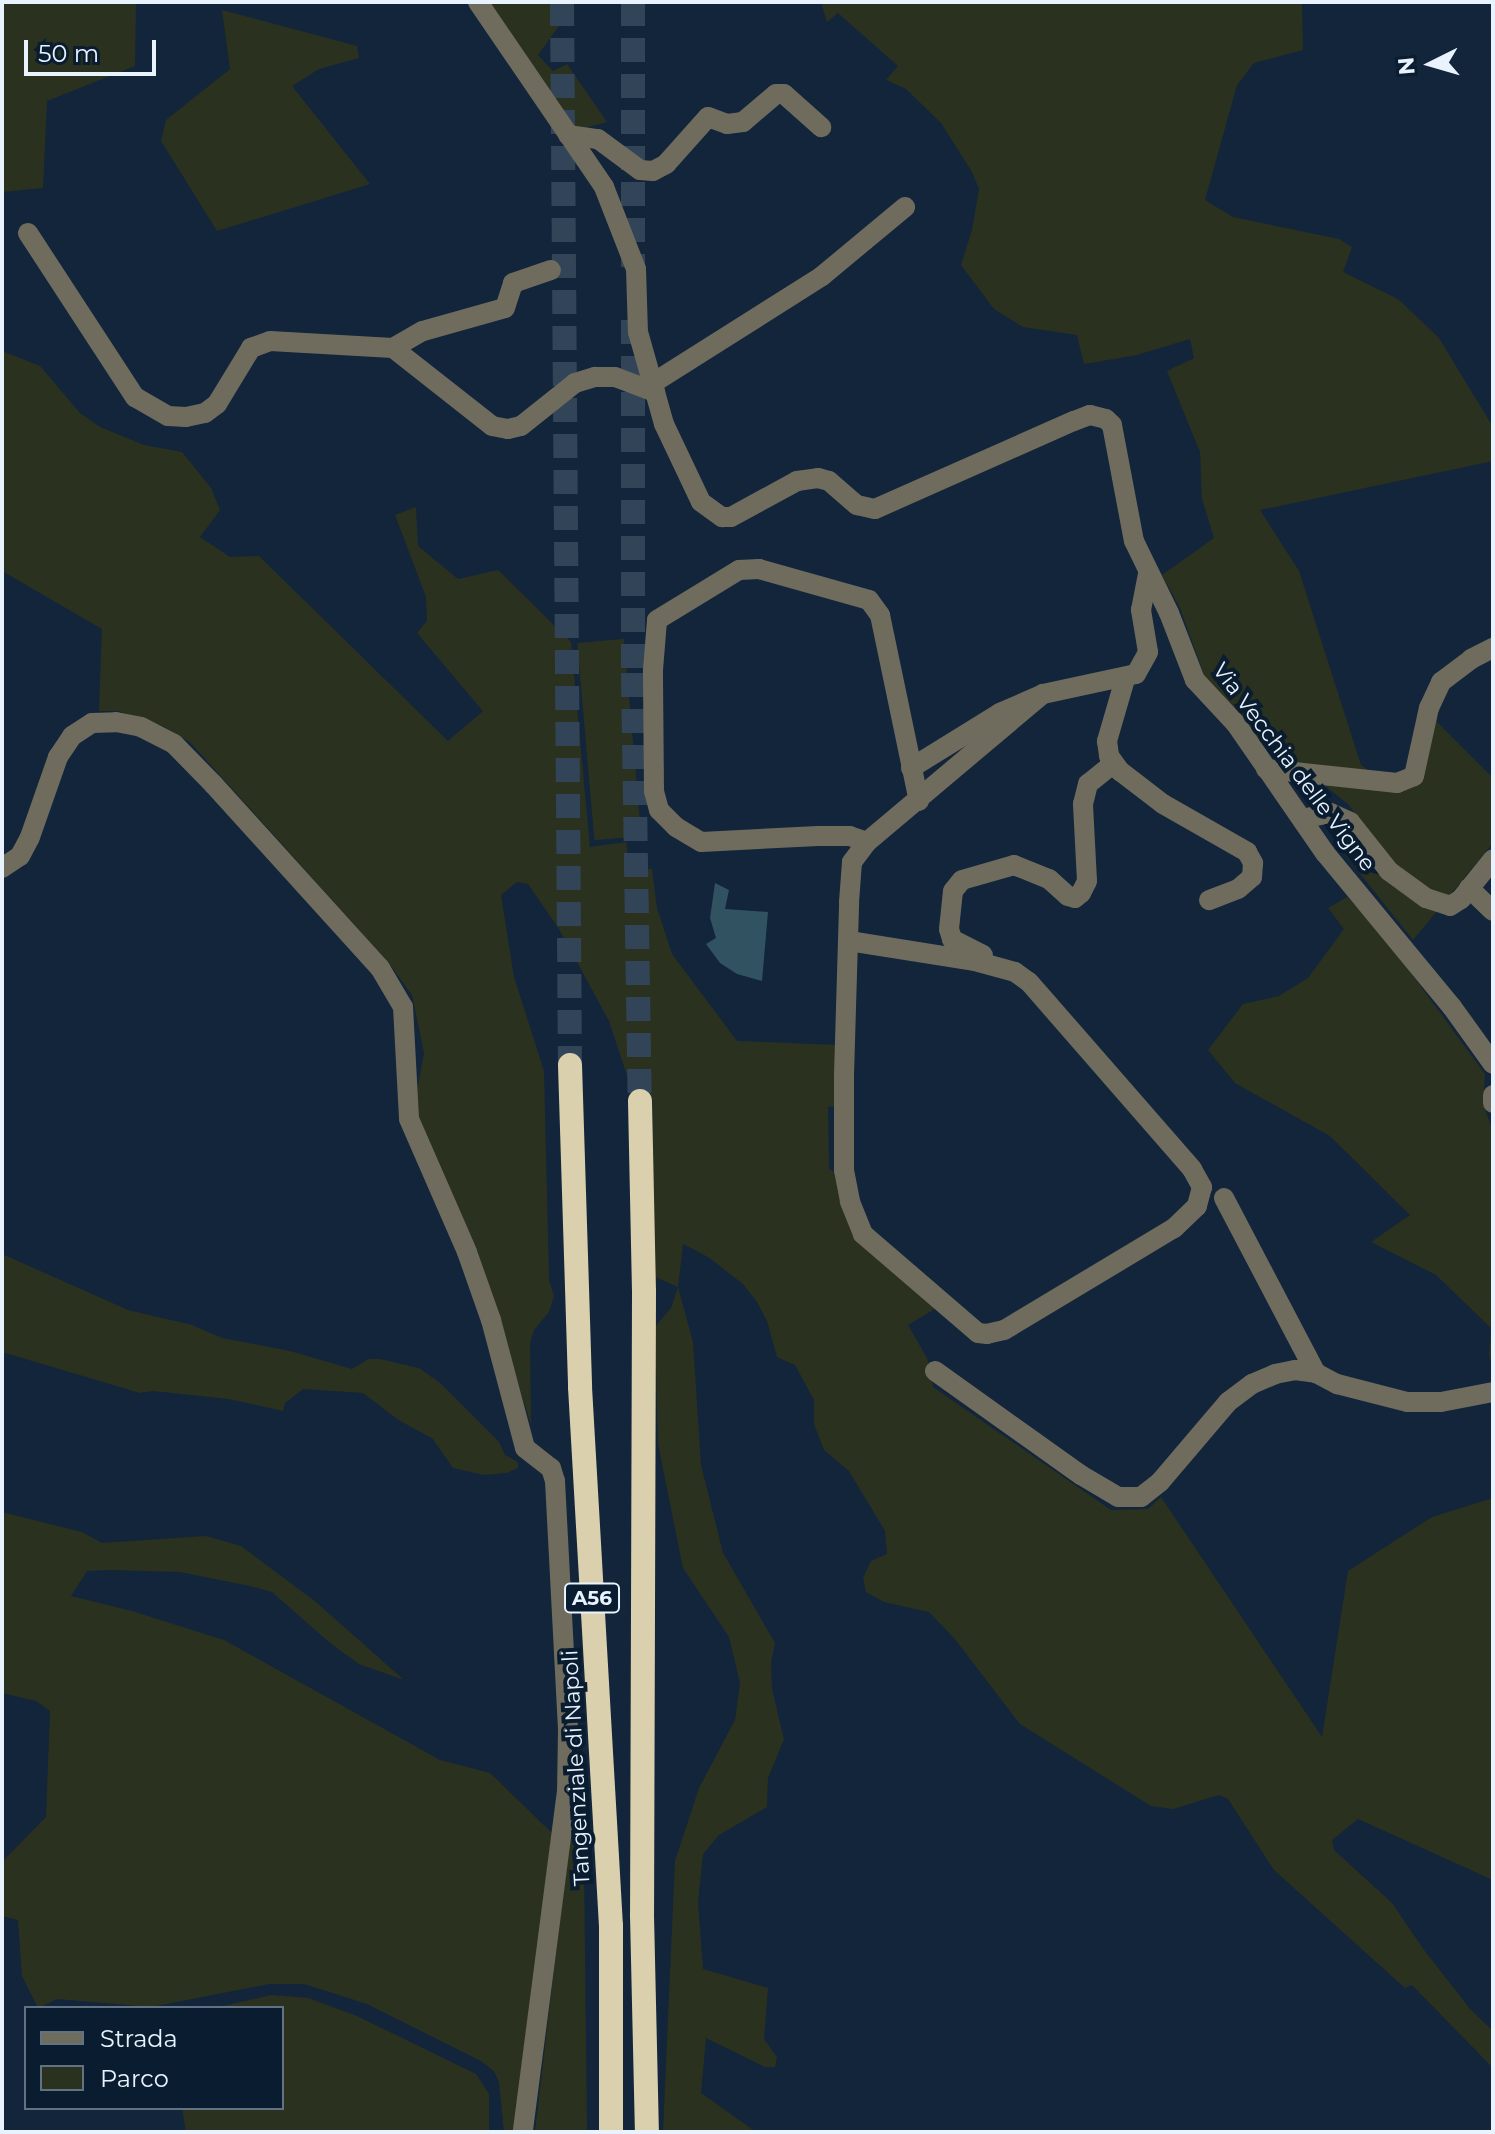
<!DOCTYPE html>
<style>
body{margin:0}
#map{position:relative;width:1495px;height:2134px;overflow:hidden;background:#12253a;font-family:Montserrat,sans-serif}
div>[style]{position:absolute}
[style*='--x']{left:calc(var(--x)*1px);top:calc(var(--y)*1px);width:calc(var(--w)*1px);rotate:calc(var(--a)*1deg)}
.green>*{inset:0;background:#2b311f;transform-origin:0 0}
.water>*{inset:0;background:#315261}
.motorway-tunnel>*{height:24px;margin-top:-12px;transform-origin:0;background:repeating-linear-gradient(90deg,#324457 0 24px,transparent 0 36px)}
.minor>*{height:20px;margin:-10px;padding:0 10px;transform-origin:10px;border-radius:10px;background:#6f6c5e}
.motorway>*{height:24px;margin:-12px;padding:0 12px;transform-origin:12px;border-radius:12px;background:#dad0ae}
span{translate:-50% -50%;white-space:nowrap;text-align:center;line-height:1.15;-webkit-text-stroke:8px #091c30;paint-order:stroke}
.shield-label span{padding:2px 6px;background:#091c30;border:2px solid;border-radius:6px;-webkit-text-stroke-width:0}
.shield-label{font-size:20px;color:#e9f3fe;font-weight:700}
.street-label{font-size:22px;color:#e9f3fe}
.frame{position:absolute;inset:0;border:4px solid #e9f3fe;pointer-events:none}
.legend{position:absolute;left:24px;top:2006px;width:260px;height:104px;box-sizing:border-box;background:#091c30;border:2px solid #637282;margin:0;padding:10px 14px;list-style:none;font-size:24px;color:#e9f3fe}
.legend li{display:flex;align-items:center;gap:16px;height:40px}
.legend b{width:40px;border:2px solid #637282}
.north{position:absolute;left:1391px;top:24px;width:80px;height:80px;-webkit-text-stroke:6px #091c30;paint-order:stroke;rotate:265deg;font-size:22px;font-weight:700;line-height:32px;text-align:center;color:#e9f3fe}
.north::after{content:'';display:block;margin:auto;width:28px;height:36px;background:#e9f3fe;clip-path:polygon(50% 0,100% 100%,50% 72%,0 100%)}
.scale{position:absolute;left:24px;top:40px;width:132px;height:36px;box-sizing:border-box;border:4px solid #e9f3fe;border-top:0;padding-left:10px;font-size:24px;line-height:28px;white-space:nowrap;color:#e9f3fe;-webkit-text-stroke:6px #091c30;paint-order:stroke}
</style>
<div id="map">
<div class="green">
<i style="clip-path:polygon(2px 2px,136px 2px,135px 66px,47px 101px,43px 188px,2px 192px)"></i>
<i style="clip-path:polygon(487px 2px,576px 2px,538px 55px,553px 71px,567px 64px,607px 122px,571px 132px)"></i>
<i style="clip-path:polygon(821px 2px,1302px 2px,1303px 50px,1254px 63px,1237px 85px,1205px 200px,1233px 217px,1339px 239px,1352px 247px,1343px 272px,1398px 299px,1439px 338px,1493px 427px,1493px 461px,1260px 510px,1299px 571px,1361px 765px,1376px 776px,1286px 770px,1207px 683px,1180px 608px,1162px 575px,1214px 538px,1202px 499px,1200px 452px,1167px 371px,1194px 358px,1190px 339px,1137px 355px,1084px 364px,1077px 335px,1023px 327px,994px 309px,961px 265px,972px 230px,979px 189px,972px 172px,941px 123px,906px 89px,886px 80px,898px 66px,838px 13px,827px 22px)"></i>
<i style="clip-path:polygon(222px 10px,357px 46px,359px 58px,319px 69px,292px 86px,370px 184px,217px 231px,161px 141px,166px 120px,230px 69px)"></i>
<i style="clip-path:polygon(2px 351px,40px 366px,80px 413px,100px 427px,144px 445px,182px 452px,211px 488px,220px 510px,200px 537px,230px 557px,259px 556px,448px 741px,483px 711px,417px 633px,427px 621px,426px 597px,395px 515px,416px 507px,418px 546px,458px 579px,498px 570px,571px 642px,590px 847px,626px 842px,630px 869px,652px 869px,657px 908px,672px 954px,737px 1041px,839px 1045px,838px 1106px,828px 1107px,829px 1169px,839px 1175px,854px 1232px,938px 1307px,908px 1325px,927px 1358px,933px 1387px,1111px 1510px,1148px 1509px,1161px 1497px,1322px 1737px,1348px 1571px,1432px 1517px,1493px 1498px,1493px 1880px,1358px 1819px,1332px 1840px,1334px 1850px,1392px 1903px,1424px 1950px,1470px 2009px,1493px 2031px,1493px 2068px,1412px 1985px,1405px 1988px,1274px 1870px,1228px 1799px,1219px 1795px,1173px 1809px,1151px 1806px,1020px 1724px,954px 1638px,929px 1612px,884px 1602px,866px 1592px,863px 1578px,871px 1561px,887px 1554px,885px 1531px,849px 1471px,824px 1450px,814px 1424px,814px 1400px,795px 1365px,777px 1357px,767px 1321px,757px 1302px,743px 1284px,708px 1257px,683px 1244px,678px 1287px,693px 1342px,701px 1465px,723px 1553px,775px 1643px,771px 1663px,772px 1689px,784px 1739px,768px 1778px,767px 1807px,719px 1835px,703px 1854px,698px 1902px,703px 1969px,768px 1988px,764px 2039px,777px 2057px,775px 2067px,765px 2067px,706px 2038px,701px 2093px,756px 2132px,663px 2132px,675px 1861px,699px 1788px,735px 1720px,740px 1683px,729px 1637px,683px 1568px,658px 1444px,655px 1327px,671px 1308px,678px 1287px,653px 1276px,653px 1103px,650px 1091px,644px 1081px,629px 1081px,609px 1021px,559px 929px,528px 884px,517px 882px,501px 895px,514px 977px,544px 1071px,549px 1280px,554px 1296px,549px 1312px,534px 1330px,530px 1343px,531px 1425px,476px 1246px,413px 1113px,424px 1053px,412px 995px,388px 962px,190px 742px,163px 726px,118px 711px,99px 711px,102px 629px,2px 571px)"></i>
<i style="left:624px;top:639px;width:198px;height:47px;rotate:85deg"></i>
<i style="clip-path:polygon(1434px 719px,1493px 778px,1493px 843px,1446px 900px,1391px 862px,1348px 804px,1319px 781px,1417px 780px)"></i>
<i style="clip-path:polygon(1340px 832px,1374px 868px,1437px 911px,1413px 940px,1334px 841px,1333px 836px)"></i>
<i style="clip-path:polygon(1347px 897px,1378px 928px,1485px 1074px,1483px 1104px,1493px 1131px,1493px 1368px,1489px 1355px,1491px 1328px,1436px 1275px,1371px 1242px,1410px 1215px,1330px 1136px,1235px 1083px,1208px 1050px,1243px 1004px,1279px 996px,1308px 978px,1344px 929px,1328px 908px)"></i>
<i style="clip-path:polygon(2px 1254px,128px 1310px,192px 1325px,222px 1338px,290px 1351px,352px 1369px,369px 1359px,380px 1359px,419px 1368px,440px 1383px,499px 1442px,505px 1455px,518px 1462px,518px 1468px,507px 1473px,484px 1475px,453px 1468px,432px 1438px,400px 1421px,363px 1393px,303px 1389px,285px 1403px,283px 1411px,229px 1399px,153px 1391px,140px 1393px,2px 1352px)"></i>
<i style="clip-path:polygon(2px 1512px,82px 1532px,102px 1543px,206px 1536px,241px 1546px,316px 1602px,404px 1680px,359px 1664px,330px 1643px,272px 1592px,250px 1586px,180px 1572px,110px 1570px,87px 1571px,71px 1596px,132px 1611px,224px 1640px,440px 1760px,490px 1773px,552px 1833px,514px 2132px,504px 2132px,499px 2082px,494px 2071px,481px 2061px,367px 2004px,304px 1984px,269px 1984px,151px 2007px,57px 1999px,38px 2008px,22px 1976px,18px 1920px,2px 1916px,2px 1862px,46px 1817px,50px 1711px,36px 1701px,2px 1693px)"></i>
<i style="clip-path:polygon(583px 1771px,587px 2132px,535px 2132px,577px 1772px)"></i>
<i style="clip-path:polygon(271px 1995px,308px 1998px,357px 2016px,476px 2074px,489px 2094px,489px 2132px,186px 2132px,182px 2108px,282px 2108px,282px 2008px,214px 2008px)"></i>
</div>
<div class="water">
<i style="clip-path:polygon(715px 883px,729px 890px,725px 909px,768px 912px,762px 981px,737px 974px,720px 963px,706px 944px,716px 938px,710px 918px)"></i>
</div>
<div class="motorway-tunnel">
<i style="--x:562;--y:2;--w:1063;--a:89.57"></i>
<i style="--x:633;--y:2;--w:265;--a:90"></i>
<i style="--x:633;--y:320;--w:353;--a:90"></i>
<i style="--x:633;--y:673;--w:428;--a:89.1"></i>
</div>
<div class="minor">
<i style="--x:478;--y:2;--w:224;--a:55.7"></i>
<i style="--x:604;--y:187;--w:88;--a:68.7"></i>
<i style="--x:636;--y:269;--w:63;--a:88.2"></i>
<i style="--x:638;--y:332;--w:96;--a:74.2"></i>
<i style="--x:664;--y:424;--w:86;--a:64.6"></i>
<i style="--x:701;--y:502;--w:26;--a:36"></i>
<i style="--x:722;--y:517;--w:9;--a:0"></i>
<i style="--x:731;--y:517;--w:75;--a:-28.6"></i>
<i style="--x:797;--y:481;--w:21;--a:-8"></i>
<i style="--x:818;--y:478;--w:11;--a:15"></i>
<i style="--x:829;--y:481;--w:37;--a:41"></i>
<i style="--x:857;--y:505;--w:18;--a:13"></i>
<i style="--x:875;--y:509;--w:218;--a:-23.9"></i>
<i style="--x:1074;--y:421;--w:17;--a:-21"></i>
<i style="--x:1090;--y:415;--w:16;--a:14"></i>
<i style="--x:1106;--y:419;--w:8;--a:45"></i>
<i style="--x:1112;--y:425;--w:118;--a:79.3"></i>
<i style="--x:1134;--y:541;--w:80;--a:64.1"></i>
<i style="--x:1169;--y:613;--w:72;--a:68.8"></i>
<i style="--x:1195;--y:680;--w:60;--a:47"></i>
<i style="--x:1236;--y:724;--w:157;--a:55.4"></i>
<i style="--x:1325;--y:853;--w:200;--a:50.5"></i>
<i style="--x:1452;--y:1007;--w:70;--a:54.3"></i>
<i style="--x:568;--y:135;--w:30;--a:8"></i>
<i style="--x:598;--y:139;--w:52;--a:36.4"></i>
<i style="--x:640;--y:170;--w:13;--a:4"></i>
<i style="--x:653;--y:171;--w:15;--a:-28"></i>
<i style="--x:666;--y:164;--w:63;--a:-48.2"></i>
<i style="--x:708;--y:117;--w:20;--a:20"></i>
<i style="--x:727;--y:124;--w:16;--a:-7"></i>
<i style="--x:743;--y:122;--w:43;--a:-40.3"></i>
<i style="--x:776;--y:94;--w:8;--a:0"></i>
<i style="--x:784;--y:94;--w:50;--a:41.7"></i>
<i style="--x:28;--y:233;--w:196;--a:56.9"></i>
<i style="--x:135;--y:397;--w:38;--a:30"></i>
<i style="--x:168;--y:416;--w:18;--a:3"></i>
<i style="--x:186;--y:417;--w:19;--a:-12"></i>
<i style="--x:205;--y:413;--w:15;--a:-37"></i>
<i style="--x:217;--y:404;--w:66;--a:-58.7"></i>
<i style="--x:251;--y:348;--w:20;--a:-20"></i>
<i style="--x:270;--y:341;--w:123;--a:3.3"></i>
<i style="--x:393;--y:348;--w:126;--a:38.2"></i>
<i style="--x:492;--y:426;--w:16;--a:11"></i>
<i style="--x:508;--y:429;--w:13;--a:-13"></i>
<i style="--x:521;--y:426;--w:69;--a:-38.5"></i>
<i style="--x:575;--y:383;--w:21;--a:-17"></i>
<i style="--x:595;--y:377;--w:20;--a:0"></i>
<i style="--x:615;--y:377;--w:43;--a:20.6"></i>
<i style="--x:393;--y:348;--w:34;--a:-30"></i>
<i style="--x:423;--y:331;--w:85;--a:-15.7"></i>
<i style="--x:505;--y:308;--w:26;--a:-72"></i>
<i style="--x:513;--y:283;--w:40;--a:-18.9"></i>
<i style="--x:653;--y:383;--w:200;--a:-32.3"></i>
<i style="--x:822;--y:276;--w:108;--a:-39.7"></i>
<i style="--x:1125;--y:679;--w:65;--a:106.2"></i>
<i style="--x:1107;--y:741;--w:15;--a:82"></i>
<i style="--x:1109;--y:756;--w:19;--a:54"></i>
<i style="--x:1120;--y:771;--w:54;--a:37.5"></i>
<i style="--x:1163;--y:804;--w:97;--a:29.7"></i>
<i style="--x:1247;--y:852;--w:13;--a:61"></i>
<i style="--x:1253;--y:863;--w:14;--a:94"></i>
<i style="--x:1252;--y:877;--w:18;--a:139"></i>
<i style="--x:1238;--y:889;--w:31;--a:159"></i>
<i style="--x:911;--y:768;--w:105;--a:-31.7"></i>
<i style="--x:1000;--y:713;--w:47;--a:-23.8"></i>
<i style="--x:1043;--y:694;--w:95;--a:-12.1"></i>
<i style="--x:1136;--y:674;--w:25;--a:-61"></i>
<i style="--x:1148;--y:652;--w:43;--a:-99.5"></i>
<i style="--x:1141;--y:610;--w:37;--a:-79"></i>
<i style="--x:1266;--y:769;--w:132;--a:6.1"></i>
<i style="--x:1397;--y:783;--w:18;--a:-22"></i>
<i style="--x:1414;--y:776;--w:70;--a:-77.6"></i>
<i style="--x:1429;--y:708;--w:29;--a:-65"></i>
<i style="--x:1441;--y:682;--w:38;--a:-37"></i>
<i style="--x:1471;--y:659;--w:25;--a:-27"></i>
<i style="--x:1302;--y:819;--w:29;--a:-12"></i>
<i style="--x:1330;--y:813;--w:22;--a:24"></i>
<i style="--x:1350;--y:822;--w:63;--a:51.5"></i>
<i style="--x:1389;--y:871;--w:46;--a:36.1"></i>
<i style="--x:1426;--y:898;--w:25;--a:18"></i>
<i style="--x:1450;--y:906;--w:13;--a:-32"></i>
<i style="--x:1461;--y:899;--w:51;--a:-51.3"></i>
<i style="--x:867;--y:842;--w:18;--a:-161"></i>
<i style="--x:850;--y:836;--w:32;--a:180"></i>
<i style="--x:818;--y:836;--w:117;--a:177.1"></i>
<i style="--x:701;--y:842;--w:29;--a:-149"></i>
<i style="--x:676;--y:827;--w:24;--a:-135"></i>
<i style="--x:659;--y:810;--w:20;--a:-105"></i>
<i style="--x:654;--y:791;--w:121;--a:-90.5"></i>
<i style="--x:653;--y:670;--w:50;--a:-85.4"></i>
<i style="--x:657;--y:620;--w:96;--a:-31.4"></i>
<i style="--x:739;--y:570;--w:20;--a:-3"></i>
<i style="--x:759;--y:569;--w:114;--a:15.7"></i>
<i style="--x:869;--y:600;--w:19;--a:54"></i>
<i style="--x:880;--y:615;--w:190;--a:78.2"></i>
<i style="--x:2;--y:868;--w:22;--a:-34"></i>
<i style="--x:20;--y:856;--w:21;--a:-62"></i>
<i style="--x:30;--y:837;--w:85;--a:-70.7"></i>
<i style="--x:58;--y:757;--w:25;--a:-56"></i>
<i style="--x:72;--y:736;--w:24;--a:-33"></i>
<i style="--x:92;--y:723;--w:24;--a:-2"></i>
<i style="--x:116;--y:722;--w:25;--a:11"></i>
<i style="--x:141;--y:727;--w:37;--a:27"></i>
<i style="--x:174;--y:744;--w:57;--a:45.7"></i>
<i style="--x:214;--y:785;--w:247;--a:47.8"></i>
<i style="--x:380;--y:968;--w:45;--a:59.5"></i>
<i style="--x:403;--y:1007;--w:112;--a:86.9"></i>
<i style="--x:409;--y:1119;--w:145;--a:66.4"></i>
<i style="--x:467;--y:1252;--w:72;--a:70.6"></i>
<i style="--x:491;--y:1320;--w:132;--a:75.1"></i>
<i style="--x:525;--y:1448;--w:33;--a:38"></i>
<i style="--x:551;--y:1468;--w:14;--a:73"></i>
<i style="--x:555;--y:1481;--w:249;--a:87"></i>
<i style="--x:568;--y:1730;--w:61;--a:90.9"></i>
<i style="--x:567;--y:1791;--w:344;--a:97.4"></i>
<i style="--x:1469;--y:888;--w:33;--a:44"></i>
<i style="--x:849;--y:941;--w:128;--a:9"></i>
<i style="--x:975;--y:961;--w:41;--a:15.4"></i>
<i style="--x:1015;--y:972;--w:17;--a:36"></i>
<i style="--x:1029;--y:982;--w:248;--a:48.9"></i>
<i style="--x:1192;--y:1169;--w:21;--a:61"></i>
<i style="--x:1202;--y:1187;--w:20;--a:105"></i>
<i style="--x:1197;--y:1206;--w:32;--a:136"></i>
<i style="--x:1174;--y:1228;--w:198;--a:149"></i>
<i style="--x:1004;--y:1330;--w:17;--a:167"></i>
<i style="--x:987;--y:1334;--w:9;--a:-174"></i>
<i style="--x:978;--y:1333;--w:152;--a:-139.3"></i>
<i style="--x:863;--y:1234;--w:35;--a:-112"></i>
<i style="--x:850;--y:1201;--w:32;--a:-101"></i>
<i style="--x:844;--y:1170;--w:95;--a:-90"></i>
<i style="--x:844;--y:1075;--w:173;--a:-88.3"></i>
<i style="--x:849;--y:902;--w:40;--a:-85.7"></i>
<i style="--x:852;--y:862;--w:25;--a:-53"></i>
<i style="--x:867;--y:842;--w:230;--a:-40.1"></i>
<i style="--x:983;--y:955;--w:35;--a:-153"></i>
<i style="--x:952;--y:939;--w:10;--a:-107"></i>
<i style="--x:949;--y:929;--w:38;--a:-84"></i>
<i style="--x:953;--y:891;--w:14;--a:-51"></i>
<i style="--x:962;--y:880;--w:54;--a:-16.1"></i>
<i style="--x:1014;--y:865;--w:38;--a:22"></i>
<i style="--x:1049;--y:879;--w:25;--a:42"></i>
<i style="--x:1068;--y:896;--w:7;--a:16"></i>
<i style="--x:1075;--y:898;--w:8;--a:-40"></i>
<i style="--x:1081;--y:893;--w:13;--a:-63"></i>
<i style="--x:1087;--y:881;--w:77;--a:-93"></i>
<i style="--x:1083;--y:804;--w:21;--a:-76"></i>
<i style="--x:1088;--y:784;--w:33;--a:-39"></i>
<i style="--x:1493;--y:1095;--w:8;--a:90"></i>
<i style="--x:1224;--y:1198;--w:198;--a:62.3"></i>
<i style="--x:935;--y:1371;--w:179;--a:35.5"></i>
<i style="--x:1081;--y:1475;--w:43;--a:30.7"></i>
<i style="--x:1118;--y:1497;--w:23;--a:0"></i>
<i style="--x:1141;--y:1497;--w:24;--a:-38"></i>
<i style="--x:1160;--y:1482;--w:105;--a:-49.6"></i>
<i style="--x:1228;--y:1402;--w:30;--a:-37"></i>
<i style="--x:1252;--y:1384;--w:25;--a:-23"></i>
<i style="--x:1275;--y:1374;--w:20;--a:-11"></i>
<i style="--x:1295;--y:1370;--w:21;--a:8"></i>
<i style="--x:1316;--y:1373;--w:24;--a:28"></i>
<i style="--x:1337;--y:1384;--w:72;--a:14.4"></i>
<i style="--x:1407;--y:1402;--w:34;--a:0"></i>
<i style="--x:1441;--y:1402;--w:53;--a:-10.9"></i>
</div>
<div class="motorway">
<i style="--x:570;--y:1065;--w:322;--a:88.2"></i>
<i style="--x:580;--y:1387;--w:540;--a:86.71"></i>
<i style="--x:611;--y:1926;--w:206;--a:90"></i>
<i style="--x:640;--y:1101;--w:191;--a:88.8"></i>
<i style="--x:644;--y:1292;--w:623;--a:90.18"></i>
<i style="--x:642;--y:1915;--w:217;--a:88.7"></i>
</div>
<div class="shield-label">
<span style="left:592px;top:1598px">A56</span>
</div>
<div class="street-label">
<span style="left:1294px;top:767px;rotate:53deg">Via Vecchia delle Vigne</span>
<span style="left:576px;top:1768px;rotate:-93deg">Tangenziale di Napoli</span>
</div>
<div class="frame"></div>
<ul class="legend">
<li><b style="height:10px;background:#6f6c5e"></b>Strada</li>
<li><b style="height:22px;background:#2b311f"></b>Parco</li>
</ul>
<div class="north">N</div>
<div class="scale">50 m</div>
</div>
